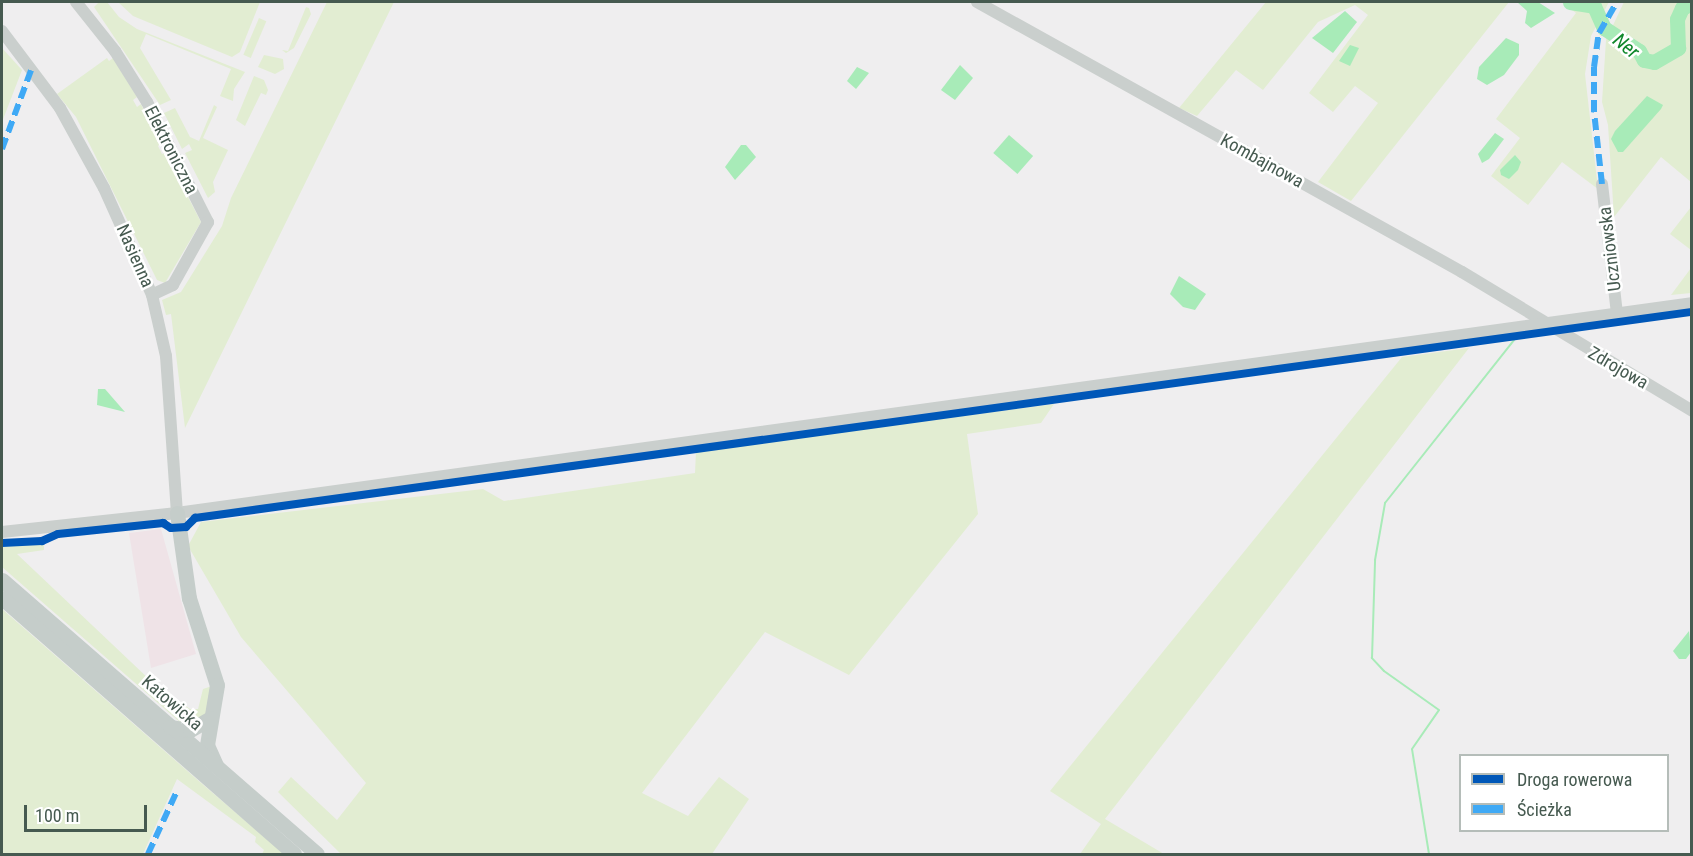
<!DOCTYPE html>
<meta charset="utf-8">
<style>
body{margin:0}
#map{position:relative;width:1693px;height:856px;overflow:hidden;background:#efeeef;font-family:"Roboto Condensed",sans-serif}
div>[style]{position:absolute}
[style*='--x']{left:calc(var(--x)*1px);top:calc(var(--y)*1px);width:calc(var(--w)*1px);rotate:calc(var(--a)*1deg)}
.commercial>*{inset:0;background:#efe3e7}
.green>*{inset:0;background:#e2edd2;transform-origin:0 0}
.water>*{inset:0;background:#a8ebb8;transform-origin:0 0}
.stream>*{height:2px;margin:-1px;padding:0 1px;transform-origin:1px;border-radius:1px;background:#a8ebb8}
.river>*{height:15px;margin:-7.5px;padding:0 7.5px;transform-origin:7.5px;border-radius:7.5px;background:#a8ebb8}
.minor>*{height:12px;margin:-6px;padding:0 6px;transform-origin:6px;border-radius:6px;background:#cacfcd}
.major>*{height:15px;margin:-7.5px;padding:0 7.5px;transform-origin:7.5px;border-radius:7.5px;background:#c5cdca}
.quiet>*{height:6px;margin-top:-3px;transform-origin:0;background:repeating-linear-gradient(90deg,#3fa9f5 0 12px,transparent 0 18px)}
.cycleway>*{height:8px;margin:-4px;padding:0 4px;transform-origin:4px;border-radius:4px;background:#0057b8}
span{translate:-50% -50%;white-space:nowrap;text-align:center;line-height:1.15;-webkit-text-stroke:5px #fff;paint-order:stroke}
.street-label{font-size:18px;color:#465a50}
.water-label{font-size:20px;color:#0f872b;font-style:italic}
.frame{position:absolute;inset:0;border:3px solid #465a50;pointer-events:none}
.legend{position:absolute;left:1459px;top:754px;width:210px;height:78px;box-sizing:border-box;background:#fff;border:2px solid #b5bdb9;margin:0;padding:8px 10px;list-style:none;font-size:18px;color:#465a50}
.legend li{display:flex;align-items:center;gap:12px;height:30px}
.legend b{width:30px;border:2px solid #b5bdb9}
.scale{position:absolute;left:24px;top:805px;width:123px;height:27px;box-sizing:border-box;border:3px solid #465a50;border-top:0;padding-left:8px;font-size:18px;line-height:21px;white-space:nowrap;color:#465a50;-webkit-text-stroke:4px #fff;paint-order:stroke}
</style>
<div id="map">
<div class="commercial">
<i style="clip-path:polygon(161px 529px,196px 654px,151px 668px,129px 533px)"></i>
</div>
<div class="green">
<i style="clip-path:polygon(99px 2px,107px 2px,119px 17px,137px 29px,245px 72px,234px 89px,233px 101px,220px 96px,231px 69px,146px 34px,140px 48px,171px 100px,160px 105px,94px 7px)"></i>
<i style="clip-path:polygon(118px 2px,260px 2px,240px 52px,232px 57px,133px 16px)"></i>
<i style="clip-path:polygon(327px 2px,394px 2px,185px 428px,171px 314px,166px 315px,162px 300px,181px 292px,222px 226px,231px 198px)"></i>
<i style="clip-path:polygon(1266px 2px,1509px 2px,1351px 201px,1318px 182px,1378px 103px,1355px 86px,1333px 112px,1309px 93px,1368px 15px,1355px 5px,1318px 22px,1263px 90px,1236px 70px,1197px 116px,1179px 108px)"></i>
<i style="clip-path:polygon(1561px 2px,1609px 2px,1591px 36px,1585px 74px,1598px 189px,1562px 162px,1528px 205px,1491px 176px,1520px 138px,1496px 119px,1576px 13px)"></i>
<i style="clip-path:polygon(1624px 2px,1691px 2px,1691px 182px,1661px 157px,1614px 217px,1608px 125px,1602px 102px,1606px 40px)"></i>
<i style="clip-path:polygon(300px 5px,309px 8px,311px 14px,294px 48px,286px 53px,282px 50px,288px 51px,306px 7px)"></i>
<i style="left:259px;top:18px;width:8px;height:40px;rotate:23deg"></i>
<i style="clip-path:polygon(2px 48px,22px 70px,2px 122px)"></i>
<i style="clip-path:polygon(264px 55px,283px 59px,284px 69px,275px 74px,258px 67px)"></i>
<i style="clip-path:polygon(107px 58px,109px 61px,113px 58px,137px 97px,133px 100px,137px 107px,141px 104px,160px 144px,158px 146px,162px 154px,165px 153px,201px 222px,165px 283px,157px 280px,76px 117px,57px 94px)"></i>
<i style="clip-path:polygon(254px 76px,264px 80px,268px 90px,266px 95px,261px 93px,245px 126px,236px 120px)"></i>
<i style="clip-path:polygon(214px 105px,217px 107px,203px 138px,228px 150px,213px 182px,215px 192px,208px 198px,185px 153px,192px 150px,189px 144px,182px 149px,164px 113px,175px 108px,190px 137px,199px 141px)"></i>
<i style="clip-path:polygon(1691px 207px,1691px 250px,1670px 234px)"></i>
<i style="clip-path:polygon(1691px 268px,1691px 293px,1671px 295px)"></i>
<i style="clip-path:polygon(1469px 348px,1105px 819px,1164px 854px,1080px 854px,1101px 824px,1050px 791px,1402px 357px)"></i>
<i style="clip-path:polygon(1054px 404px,1041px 423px,967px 434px,978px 514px,849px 675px,765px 632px,642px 793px,688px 816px,719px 777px,749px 799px,712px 854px,341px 854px,278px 792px,291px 777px,337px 820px,366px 783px,241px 637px,188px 546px,201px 522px,483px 489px,504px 501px,695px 473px,696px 451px)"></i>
<i style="clip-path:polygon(44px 542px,44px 550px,17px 554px,150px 680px,190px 709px,198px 709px,203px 689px,212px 686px,210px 707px,199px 723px,181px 723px,2px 567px,2px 546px)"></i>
<i style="clip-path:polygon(2px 609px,200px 782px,284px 854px,262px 854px,264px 850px,255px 842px,256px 837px,177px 779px,143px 854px,2px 854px)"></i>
</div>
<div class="water">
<i style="clip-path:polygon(1517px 2px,1538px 2px,1555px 13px,1531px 28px,1525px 23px,1527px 11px)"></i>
<i style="clip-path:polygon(1345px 11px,1357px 22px,1333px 53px,1312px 38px)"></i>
<i style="clip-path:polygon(1506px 38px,1519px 44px,1519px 55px,1504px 75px,1487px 85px,1477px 79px,1479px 67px)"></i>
<i style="clip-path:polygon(1350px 45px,1359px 48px,1350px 66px,1339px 61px)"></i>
<i style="clip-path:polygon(960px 65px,973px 78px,955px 100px,941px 90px)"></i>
<i style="clip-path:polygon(857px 67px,869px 73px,856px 89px,847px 81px)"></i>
<i style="clip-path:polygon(1647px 96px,1663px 105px,1661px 109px,1623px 152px,1618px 152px,1611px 139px,1615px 131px)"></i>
<i style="clip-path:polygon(1495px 133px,1504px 139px,1489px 159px,1482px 163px,1478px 154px)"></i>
<i style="left:1009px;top:135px;width:32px;height:24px;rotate:41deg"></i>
<i style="clip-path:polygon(741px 145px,746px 145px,756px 157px,735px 180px,725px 167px)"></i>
<i style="clip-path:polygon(1515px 155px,1521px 162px,1518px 170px,1509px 179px,1501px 175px,1500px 170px)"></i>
<i style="clip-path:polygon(1179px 276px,1206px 294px,1195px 310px,1183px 307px,1170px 294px)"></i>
<i style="clip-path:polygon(98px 389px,105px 389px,125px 412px,97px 405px)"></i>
<i style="clip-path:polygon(1689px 631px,1691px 652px,1686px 659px,1679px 659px,1673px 651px)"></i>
</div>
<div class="stream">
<i style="--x:1429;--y:854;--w:106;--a:-99.2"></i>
<i style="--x:1412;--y:749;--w:47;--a:-55.3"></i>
<i style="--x:1439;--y:710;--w:67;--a:-144.7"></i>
<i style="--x:1384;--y:671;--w:18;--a:-133"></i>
<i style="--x:1372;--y:658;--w:98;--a:-88.2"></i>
<i style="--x:1375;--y:560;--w:58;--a:-80"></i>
<i style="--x:1385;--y:503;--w:208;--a:-51.6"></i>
</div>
<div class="river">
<i style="--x:1570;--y:2;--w:24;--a:9"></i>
<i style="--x:1594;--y:6;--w:24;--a:66"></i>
<i style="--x:1604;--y:28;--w:42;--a:33.3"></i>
<i style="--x:1639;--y:51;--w:10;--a:61"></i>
<i style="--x:1644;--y:60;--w:10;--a:11"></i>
<i style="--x:1654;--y:62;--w:28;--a:-30"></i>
<i style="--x:1678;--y:48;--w:29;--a:-92"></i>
<i style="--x:1677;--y:19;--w:12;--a:-66"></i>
<i style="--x:1682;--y:8;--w:11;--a:-27"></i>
</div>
<div class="minor">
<i style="--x:76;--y:2;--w:63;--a:51.5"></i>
<i style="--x:115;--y:51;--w:60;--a:57.9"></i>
<i style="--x:147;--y:102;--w:135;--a:63.1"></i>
<i style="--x:208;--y:222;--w:72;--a:119.1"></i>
<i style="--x:173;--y:285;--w:23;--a:155"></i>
<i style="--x:977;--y:2;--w:555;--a:29.1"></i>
<i style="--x:1462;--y:272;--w:269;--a:31.1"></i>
<i style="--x:2;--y:31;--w:96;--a:53"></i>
<i style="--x:60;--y:108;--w:91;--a:61.2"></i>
<i style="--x:104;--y:188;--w:117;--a:65.8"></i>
<i style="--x:152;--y:295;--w:63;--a:77.1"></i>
<i style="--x:166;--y:356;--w:157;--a:86"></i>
<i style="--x:1602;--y:184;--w:130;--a:83.4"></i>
<i style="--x:2;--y:532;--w:176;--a:-6.2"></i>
<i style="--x:177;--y:513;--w:1529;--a:-7.89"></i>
</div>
<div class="major">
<i style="--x:177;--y:513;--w:86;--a:82"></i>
<i style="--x:189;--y:598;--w:91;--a:72.2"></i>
<i style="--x:217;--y:685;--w:61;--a:99.5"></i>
<i style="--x:207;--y:745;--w:22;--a:66"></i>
<i style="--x:2;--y:580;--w:417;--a:41"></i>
<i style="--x:2;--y:598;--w:388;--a:41.2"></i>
<i style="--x:170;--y:727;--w:20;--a:9"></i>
<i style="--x:190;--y:730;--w:24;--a:-30"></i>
</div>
<div class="quiet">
<i style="--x:2;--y:149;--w:84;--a:-69.8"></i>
<i style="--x:1602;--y:184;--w:72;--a:-96.3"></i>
<i style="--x:1594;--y:112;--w:45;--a:-90"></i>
<i style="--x:1594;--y:67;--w:34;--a:-82"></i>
<i style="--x:1599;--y:33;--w:36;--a:-60"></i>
<i style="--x:148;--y:854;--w:69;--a:-65.3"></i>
</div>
<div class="cycleway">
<i style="--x:2;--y:543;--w:40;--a:-2.9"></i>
<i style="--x:42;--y:541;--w:17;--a:-24"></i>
<i style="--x:58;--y:534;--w:106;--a:-6"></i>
<i style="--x:163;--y:523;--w:9;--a:32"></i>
<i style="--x:171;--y:528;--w:15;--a:-4"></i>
<i style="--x:186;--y:527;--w:13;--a:-45"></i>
<i style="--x:195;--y:518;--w:1511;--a:-7.84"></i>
</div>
<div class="street-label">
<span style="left:171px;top:150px;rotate:63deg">Elektroniczna</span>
<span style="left:1262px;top:161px;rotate:29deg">Kombajnowa</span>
<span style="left:1610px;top:249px;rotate:-97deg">Uczniowska</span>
<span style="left:135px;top:256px;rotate:66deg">Nasienna</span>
<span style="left:1618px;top:368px;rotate:30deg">Zdrojowa</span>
<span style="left:172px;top:703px;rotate:41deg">Katowicka</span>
</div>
<div class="water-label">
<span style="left:1626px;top:46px;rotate:39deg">Ner</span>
</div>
<div class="frame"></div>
<ul class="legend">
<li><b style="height:8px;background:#0057b8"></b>Droga rowerowa</li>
<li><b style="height:8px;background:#3fa9f5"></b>Ścieżka</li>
</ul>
<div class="scale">100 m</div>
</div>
